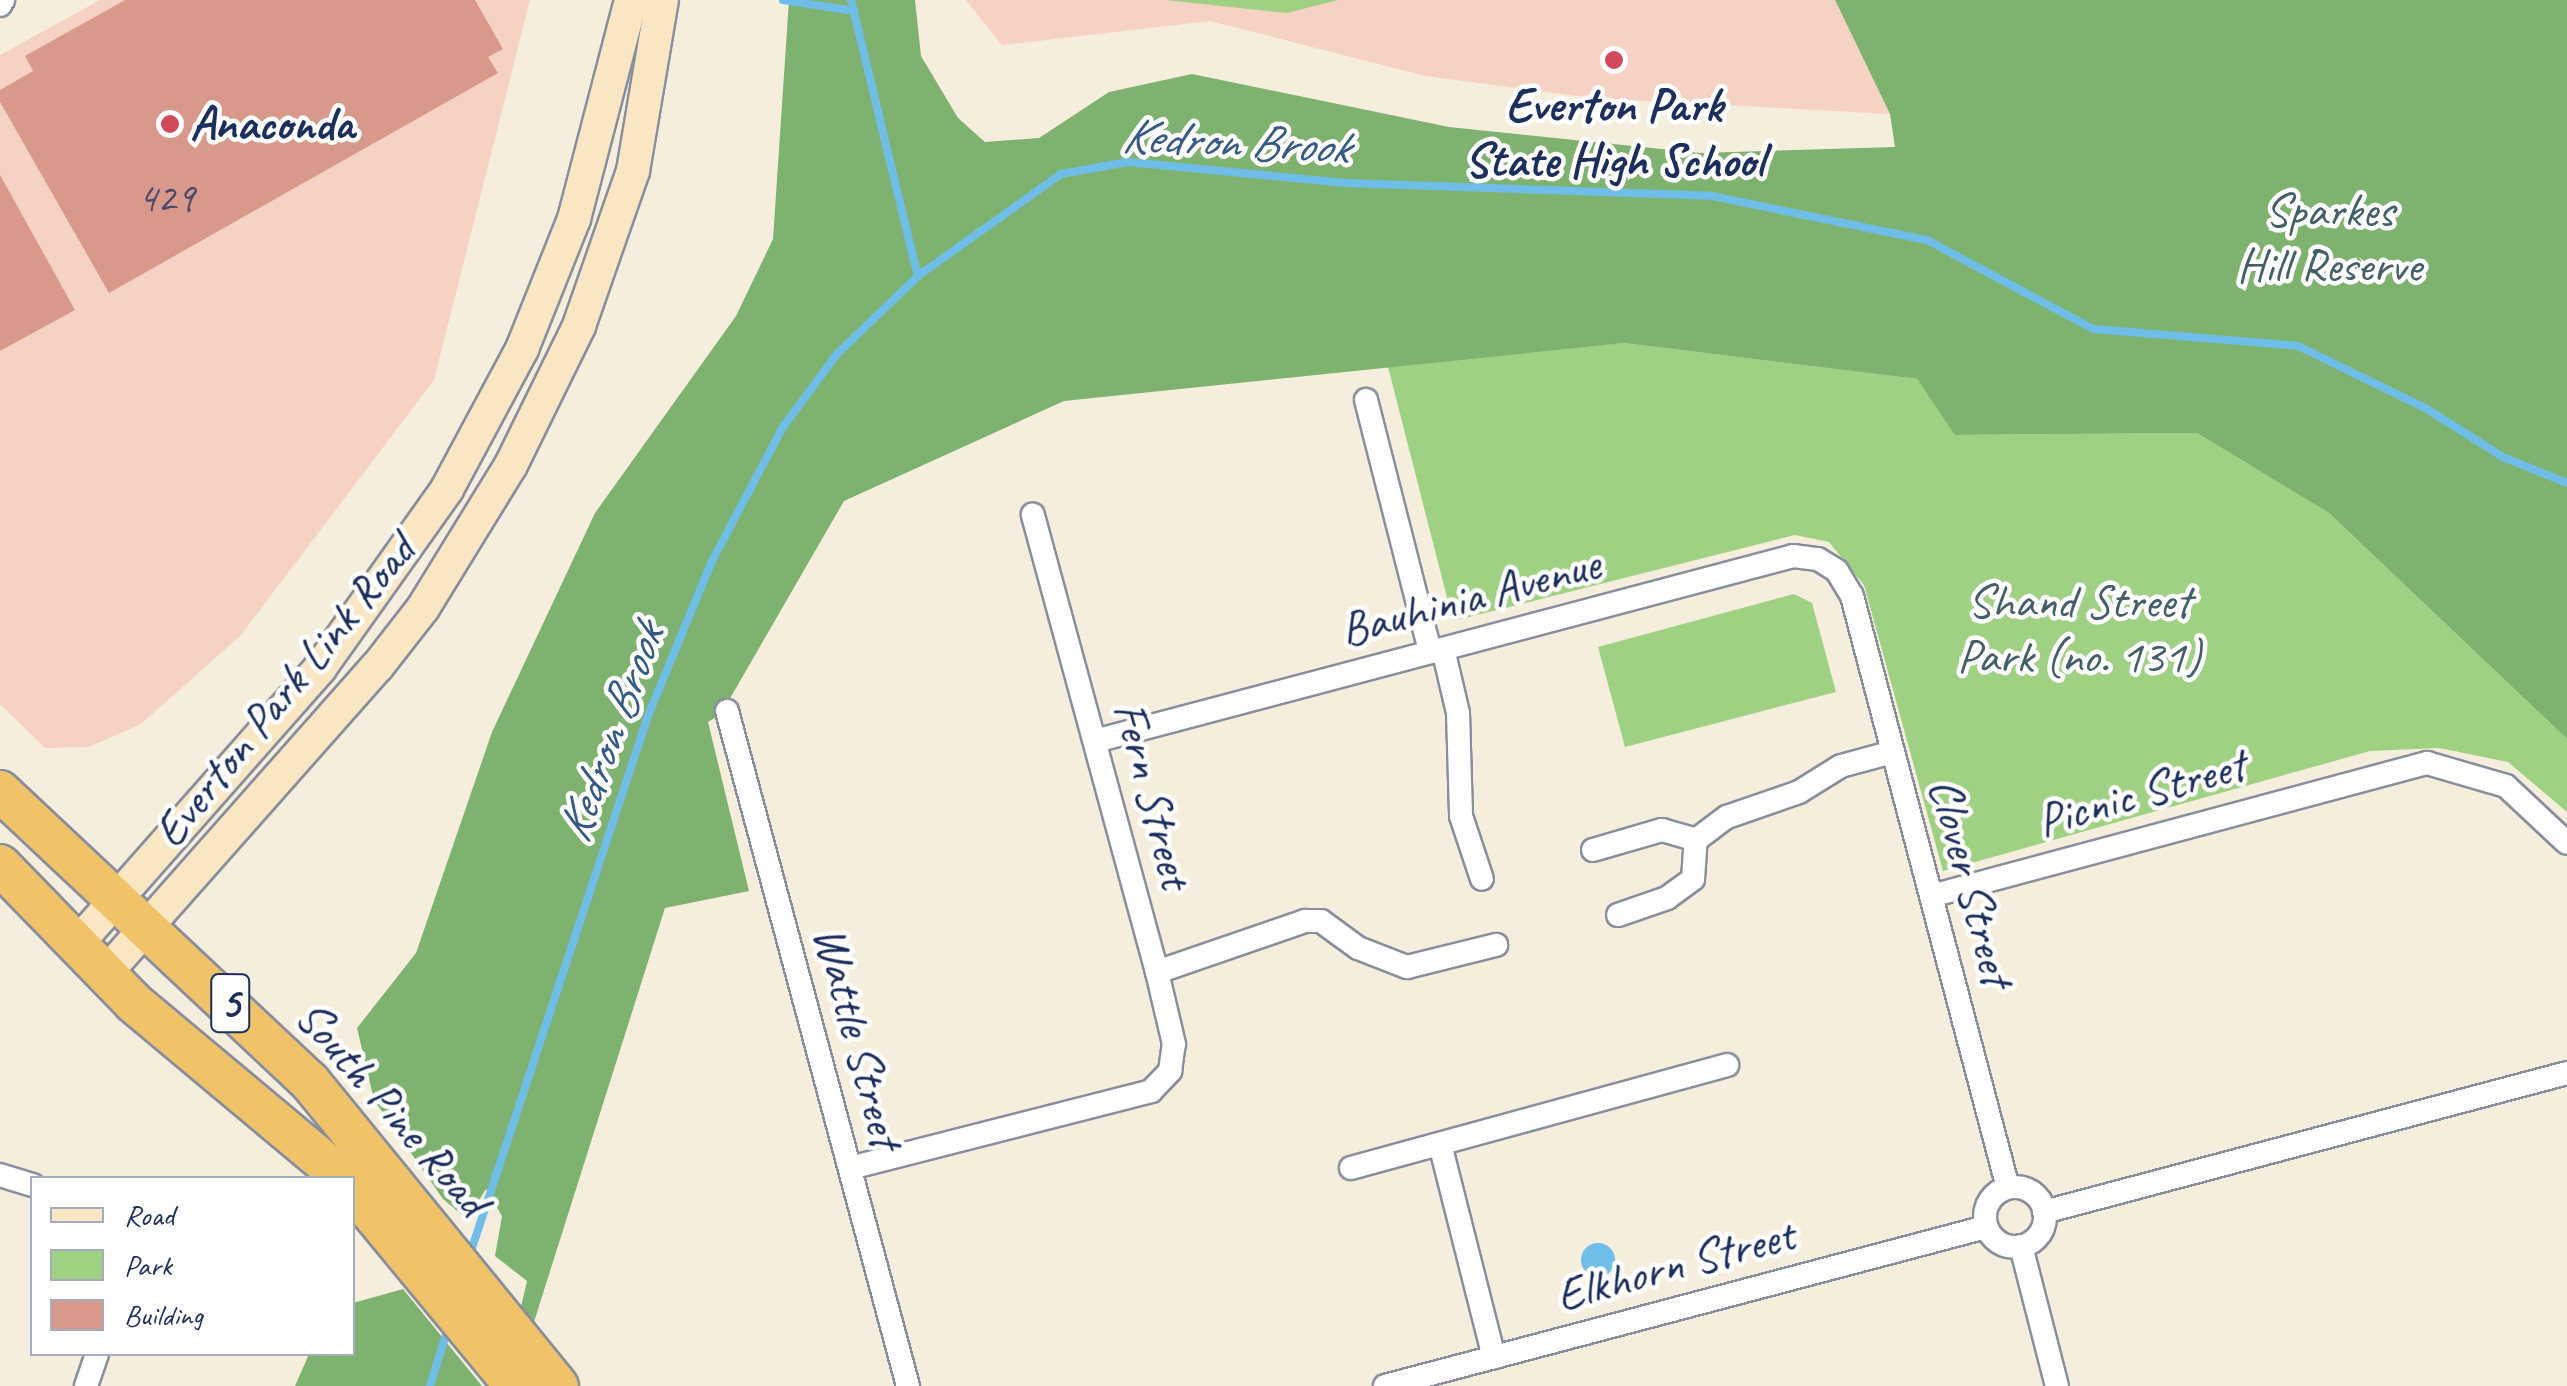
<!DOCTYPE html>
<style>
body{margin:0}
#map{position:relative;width:2567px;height:1386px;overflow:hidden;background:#f6eedd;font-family:Caveat,sans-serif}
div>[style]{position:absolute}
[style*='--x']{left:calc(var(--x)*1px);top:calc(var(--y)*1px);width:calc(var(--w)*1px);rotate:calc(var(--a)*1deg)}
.built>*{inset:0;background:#f6d2c4}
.green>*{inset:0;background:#9ed181}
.forest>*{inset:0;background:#7eb36f}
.water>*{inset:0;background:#6ebee9}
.round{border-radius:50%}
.stream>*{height:8px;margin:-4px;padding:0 4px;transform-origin:4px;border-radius:4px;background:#6ebee9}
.building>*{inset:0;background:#d9998a}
.roads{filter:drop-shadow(2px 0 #888e9e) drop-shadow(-2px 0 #888e9e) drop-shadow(0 2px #888e9e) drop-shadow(0 -2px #888e9e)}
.street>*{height:22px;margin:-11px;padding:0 11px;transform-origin:11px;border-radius:11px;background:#fff}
.street>.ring{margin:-11px;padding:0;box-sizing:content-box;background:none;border:22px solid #fff;border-radius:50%}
.secondary>*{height:32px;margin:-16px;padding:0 16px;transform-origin:16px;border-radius:16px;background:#f9e7c3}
.highway>*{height:40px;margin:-20px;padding:0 20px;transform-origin:20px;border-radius:20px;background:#f0c369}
.dots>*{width:28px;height:28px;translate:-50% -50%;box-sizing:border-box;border:5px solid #fff;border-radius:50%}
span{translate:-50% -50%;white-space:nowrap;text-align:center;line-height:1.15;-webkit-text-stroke:9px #fff;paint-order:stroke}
.number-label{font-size:42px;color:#4a4a69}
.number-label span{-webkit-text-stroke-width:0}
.shield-label span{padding:2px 8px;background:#fff;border:2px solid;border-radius:8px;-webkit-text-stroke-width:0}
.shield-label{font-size:45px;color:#1b2f5e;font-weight:700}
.poi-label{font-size:48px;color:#1b2f5e;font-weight:700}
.left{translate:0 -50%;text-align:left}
.park-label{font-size:48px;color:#426068}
.street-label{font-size:48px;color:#1b2f5e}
.water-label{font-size:50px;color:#345a88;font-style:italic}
.legend{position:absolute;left:30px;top:1176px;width:325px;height:180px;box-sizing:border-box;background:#fff;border:2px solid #a4acbf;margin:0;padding:12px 18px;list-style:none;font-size:30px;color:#1b2f5e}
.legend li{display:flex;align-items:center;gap:20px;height:50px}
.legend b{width:50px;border:2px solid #a4acbf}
</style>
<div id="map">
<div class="built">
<i style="clip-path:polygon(100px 0,530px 0,434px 380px,241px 635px,141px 724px,89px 747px,45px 748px,0 704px,0 55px)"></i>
<i style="clip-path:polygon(966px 0,1835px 0,1890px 114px,1592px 98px,1425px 76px,1210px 21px,1002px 45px)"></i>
</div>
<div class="green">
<i style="clip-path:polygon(1166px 0,1338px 0,1287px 13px)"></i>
<i style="clip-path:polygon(1624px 343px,1917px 379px,1956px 435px,2197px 433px,2329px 513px,2567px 739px,2567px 812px,2508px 762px,2439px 748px,2370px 751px,1943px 871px,1864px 585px,1829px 542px,1795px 535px,1453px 621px,1387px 363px)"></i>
<i style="clip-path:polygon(1794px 594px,1812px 603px,1836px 692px,1625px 747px,1598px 647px)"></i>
</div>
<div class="forest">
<i style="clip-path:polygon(789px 0,915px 0,921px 56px,958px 118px,985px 142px,1039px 138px,1109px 92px,1192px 74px,1449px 127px,1700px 153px,1895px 147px,1890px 114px,1835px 0,2567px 0,2567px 739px,2329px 513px,2197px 433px,1955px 435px,1917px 379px,1624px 343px,1064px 401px,844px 501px,721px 714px,708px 722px,749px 891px,665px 908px,533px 1325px,520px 1311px,527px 1281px,495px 1256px,502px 1216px,486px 1189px,467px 1219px,443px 1199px,374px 1100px,357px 1028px,416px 953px,492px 732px,595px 513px,736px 316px,773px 239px)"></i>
<i style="clip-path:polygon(403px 1289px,482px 1386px,295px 1386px,309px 1354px,352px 1354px,353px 1303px)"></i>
</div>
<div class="water">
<i class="round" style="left:1581px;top:1243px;width:34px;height:34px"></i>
</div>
<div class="stream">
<i style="--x:783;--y:0;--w:72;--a:8.8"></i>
<i style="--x:851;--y:0;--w:284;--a:76.4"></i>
<i style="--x:469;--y:1257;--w:570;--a:-71.69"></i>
<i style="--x:648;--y:716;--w:168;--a:-67.6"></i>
<i style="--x:712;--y:561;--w:152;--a:-62.1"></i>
<i style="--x:783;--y:427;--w:91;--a:-53.5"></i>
<i style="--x:837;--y:354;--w:112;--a:-43.9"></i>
<i style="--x:918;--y:276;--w:176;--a:-35.5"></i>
<i style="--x:1061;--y:174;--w:68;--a:-10.2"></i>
<i style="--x:1128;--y:162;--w:219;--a:5.5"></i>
<i style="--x:1346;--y:183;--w:366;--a:2"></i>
<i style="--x:1712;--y:196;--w:219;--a:11.6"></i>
<i style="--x:1927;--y:240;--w:188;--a:28.2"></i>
<i style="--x:2093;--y:329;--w:206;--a:4.7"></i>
<i style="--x:2298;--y:346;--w:144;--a:26"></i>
<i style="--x:2427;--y:409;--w:90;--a:32.3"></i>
<i style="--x:2503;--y:457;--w:69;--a:22.1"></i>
<i style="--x:430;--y:1386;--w:61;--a:-72.8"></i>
</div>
<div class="building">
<i style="clip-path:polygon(125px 0,475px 0,503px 49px,488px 57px,498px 73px,109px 293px,0 102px,0 90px,33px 71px,25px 56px)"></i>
<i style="clip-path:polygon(0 175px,75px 310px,0 351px)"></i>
</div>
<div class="roads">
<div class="street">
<i style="--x:0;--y:5;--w:6;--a:-59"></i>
<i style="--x:1366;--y:400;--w:260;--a:75.7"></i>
<i style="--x:1443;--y:649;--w:66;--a:76.8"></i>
<i style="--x:1458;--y:713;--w:103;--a:88.3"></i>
<i style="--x:1461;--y:816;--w:66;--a:71.6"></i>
<i style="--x:727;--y:711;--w:699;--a:74.99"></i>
<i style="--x:1095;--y:741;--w:722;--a:-14.84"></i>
<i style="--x:1793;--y:556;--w:25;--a:7"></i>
<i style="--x:1818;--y:559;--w:22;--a:32"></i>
<i style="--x:1837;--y:571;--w:29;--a:59"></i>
<i style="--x:1852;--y:596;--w:612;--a:75.24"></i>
<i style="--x:1593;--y:850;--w:72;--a:-16.2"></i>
<i style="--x:1662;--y:830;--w:35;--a:16"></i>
<i style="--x:1931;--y:896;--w:514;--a:-15.01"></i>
<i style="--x:2427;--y:763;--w:82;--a:16.2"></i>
<i style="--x:2506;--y:786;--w:83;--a:43.1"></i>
<i style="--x:1618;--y:915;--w:52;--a:-19.1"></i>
<i style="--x:1667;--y:898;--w:32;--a:-36"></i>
<i style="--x:1693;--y:879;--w:39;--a:-86"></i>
<i style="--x:1696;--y:840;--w:39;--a:-37"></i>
<i style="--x:1727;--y:817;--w:76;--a:-19.1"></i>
<i style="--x:1799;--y:792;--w:49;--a:-31.8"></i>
<i style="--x:1841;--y:766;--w:54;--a:-15.1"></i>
<i style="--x:1157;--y:972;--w:157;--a:-19"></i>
<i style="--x:1305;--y:921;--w:16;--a:0"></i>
<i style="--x:1321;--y:921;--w:46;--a:36.1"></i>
<i style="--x:1358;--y:948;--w:53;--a:21.2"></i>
<i style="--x:1407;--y:967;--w:92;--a:-13.9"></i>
<i style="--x:1440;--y:1144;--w:220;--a:75.8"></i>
<i style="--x:850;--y:1168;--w:311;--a:-14.3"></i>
<i style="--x:1151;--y:1091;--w:28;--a:-46"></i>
<i style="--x:1170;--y:1071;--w:27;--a:-82"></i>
<i style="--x:1174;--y:1044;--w:74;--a:-103.3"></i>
<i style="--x:1157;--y:972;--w:474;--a:-105.2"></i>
<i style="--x:1351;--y:1168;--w:390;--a:-15.3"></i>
<i style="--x:0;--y:1175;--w:34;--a:17"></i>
<i class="ring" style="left:1985px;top:1187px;width:38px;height:38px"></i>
<i style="--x:2044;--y:1212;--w:541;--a:-14.88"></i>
<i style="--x:2021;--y:1246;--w:145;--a:75.6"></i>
<i style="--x:86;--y:1386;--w:34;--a:-71"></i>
<i style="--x:1385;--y:1386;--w:622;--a:-14.82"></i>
</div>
<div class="secondary">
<i style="--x:76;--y:945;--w:369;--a:-48.6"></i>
<i style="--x:320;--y:668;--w:219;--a:-54.6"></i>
<i style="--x:447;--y:489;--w:159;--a:-61.8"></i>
<i style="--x:522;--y:349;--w:140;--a:-68.2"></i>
<i style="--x:574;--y:219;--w:226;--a:-75.4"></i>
<i style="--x:105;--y:974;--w:410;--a:-48.5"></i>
<i style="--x:377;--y:667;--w:75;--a:-52.1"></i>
<i style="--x:423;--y:608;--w:168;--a:-58.4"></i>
<i style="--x:511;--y:465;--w:155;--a:-63.9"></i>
<i style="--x:579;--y:326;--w:164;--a:-70.8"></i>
<i style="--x:633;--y:171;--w:173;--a:-80.4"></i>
</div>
<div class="highway">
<i style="--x:0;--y:791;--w:425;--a:43.2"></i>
<i style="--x:310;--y:1082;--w:392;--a:50.8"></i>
<i style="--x:0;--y:865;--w:192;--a:45.8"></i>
<i style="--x:134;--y:1003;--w:273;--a:39.9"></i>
<i style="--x:352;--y:1189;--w:256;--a:50.4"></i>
</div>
</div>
<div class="dots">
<i style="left:1614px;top:60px;background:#d1495b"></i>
<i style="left:170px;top:124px;background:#d1495b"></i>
</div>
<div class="number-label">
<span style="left:166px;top:198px">429</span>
</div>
<div class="shield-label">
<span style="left:230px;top:1003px">5</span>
</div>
<div class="poi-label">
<span style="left:1614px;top:133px">Everton Park<br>State High School</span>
<span class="left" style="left:190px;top:124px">Anaconda</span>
</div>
<div class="park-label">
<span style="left:2329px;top:238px">Sparkes<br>Hill Reserve</span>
<span style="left:2079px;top:629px">Shand Street<br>Park (no. 131)</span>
</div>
<div class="street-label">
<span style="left:1470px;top:597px;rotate:-15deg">Bauhinia Avenue</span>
<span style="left:284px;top:691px;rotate:-51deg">Everton Park Link Road</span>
<span style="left:2141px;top:793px;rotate:-16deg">Picnic Street</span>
<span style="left:1153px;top:795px;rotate:75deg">Fern Street</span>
<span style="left:1971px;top:882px;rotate:75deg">Clover Street</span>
<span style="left:858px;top:1037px;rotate:75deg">Wattle Street</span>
<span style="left:392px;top:1108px;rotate:49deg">South Pine Road</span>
<span style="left:1675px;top:1265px;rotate:-15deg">Elkhorn Street</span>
</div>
<div class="water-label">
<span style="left:1235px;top:141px;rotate:3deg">Kedron Brook</span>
<span style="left:610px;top:733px;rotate:-70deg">Kedron Brook</span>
</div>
<ul class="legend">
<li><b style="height:12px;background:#f9e7c3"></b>Road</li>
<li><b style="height:28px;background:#9ed181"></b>Park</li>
<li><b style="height:28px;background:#d9998a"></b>Building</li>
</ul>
</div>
